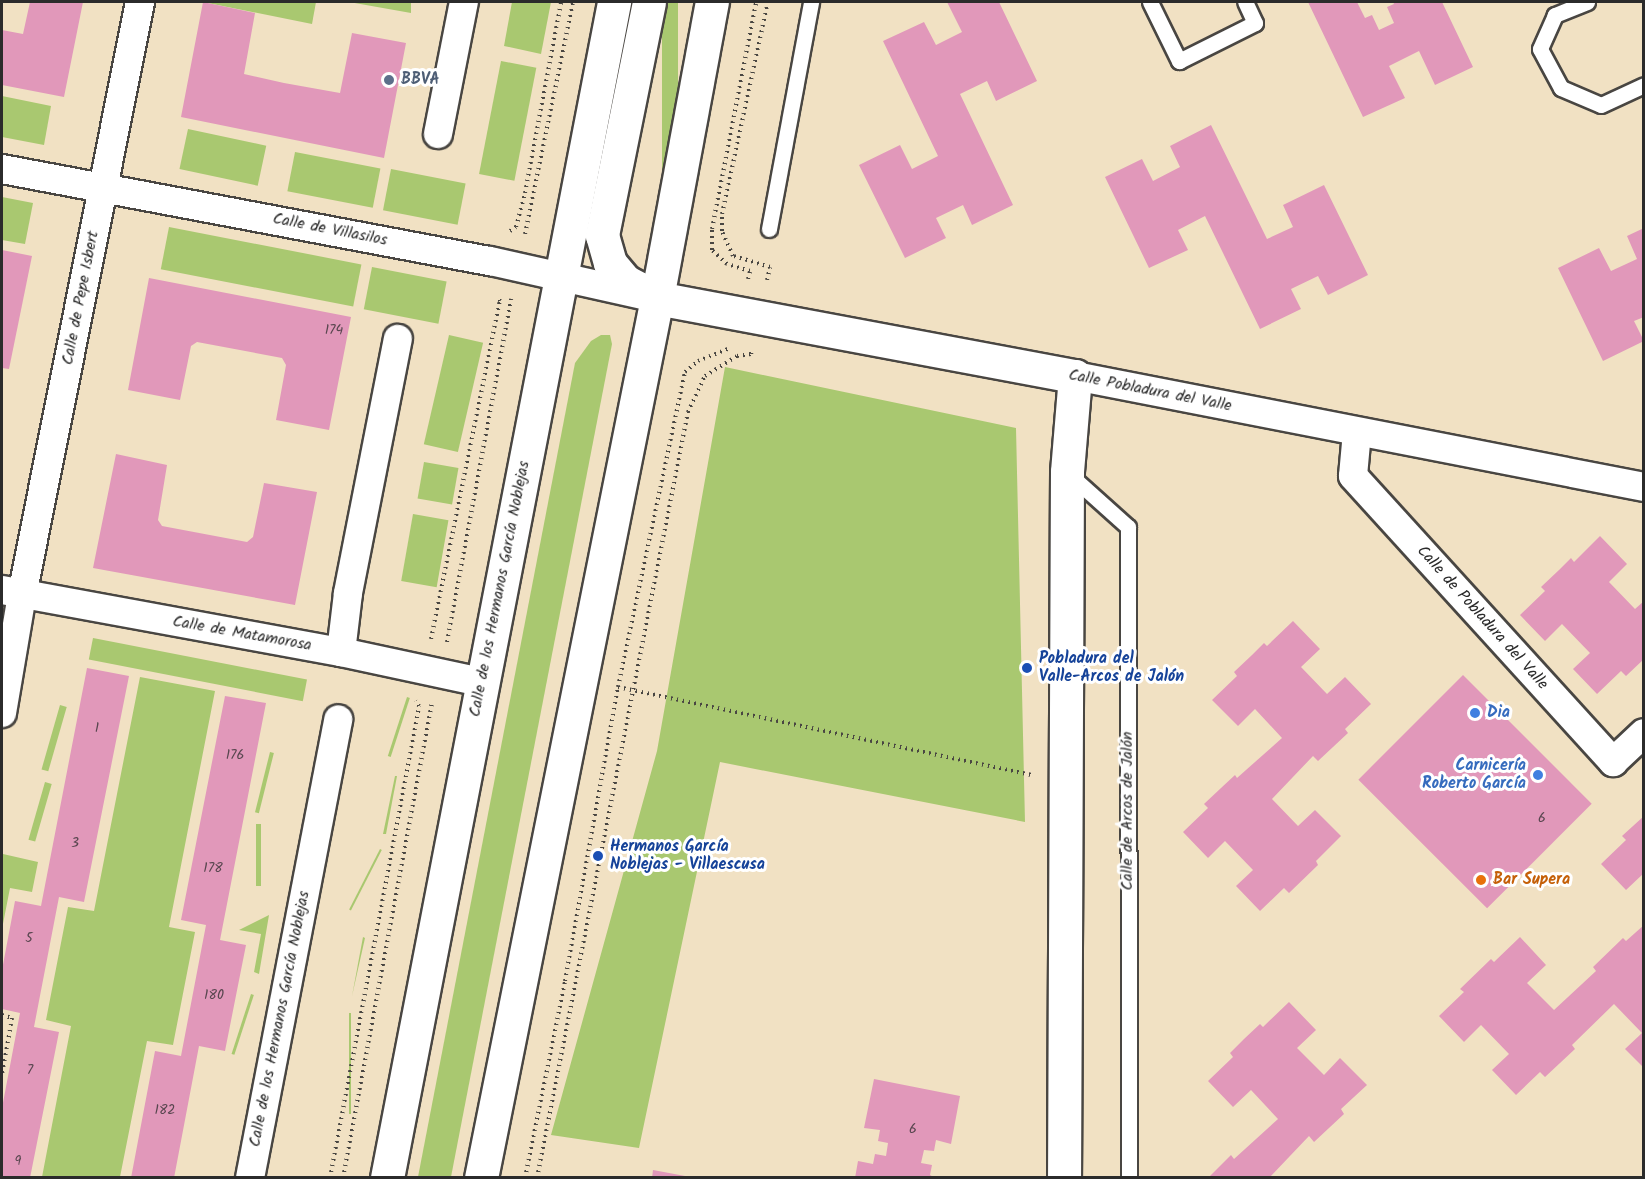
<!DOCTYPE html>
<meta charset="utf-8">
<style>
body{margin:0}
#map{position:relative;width:1645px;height:1179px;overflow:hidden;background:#f1e1c3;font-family:Kalam,sans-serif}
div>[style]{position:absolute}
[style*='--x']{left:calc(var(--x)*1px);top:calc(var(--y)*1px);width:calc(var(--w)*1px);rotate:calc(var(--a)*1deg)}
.green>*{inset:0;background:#a9c870;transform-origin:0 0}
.building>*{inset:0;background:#e198ba;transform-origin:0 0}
.path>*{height:4px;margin-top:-2px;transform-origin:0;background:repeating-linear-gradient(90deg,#494642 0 1.5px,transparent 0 6px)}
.roads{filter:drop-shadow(2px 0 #494642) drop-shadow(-2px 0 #494642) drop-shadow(0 2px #494642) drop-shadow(0 -2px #494642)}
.service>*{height:15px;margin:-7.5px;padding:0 7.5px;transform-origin:7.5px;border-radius:7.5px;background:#fff}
.minor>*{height:28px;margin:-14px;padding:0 14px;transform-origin:14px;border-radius:14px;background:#fff}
.tertiary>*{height:33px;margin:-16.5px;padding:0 16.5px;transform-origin:16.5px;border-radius:16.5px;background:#fff}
.primary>*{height:33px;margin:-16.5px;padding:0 16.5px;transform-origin:16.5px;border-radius:16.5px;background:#fff}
.dots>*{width:16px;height:16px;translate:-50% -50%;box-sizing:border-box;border:3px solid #fff;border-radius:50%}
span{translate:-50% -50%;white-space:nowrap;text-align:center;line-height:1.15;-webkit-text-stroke:6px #fff;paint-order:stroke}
.number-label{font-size:14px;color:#58464f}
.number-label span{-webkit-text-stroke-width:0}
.service-label{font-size:16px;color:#4e5e75;font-weight:700}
.left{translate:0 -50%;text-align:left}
.street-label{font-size:16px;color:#2b2b2b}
.transit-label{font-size:16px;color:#164399;font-weight:700}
.shop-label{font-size:16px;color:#366cbe;font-weight:700}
.right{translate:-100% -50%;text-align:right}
.food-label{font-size:16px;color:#c56008;font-weight:700}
.frame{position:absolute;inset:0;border:3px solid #2b2b2b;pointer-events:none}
</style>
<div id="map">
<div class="green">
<i style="clip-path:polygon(203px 2px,316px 2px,312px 24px)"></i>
<i style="clip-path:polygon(349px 2px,411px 2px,411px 13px)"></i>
<i style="clip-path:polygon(512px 2px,551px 2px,541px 54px,504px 46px)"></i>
<i style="left:662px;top:2px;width:16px;height:195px"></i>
<i style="left:501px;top:61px;width:36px;height:115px;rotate:11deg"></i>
<i style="clip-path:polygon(2px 96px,51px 106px,44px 145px,2px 137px)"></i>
<i style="left:188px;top:129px;width:80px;height:41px;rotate:12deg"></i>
<i style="left:295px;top:152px;width:87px;height:40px;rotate:11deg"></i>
<i style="left:391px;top:169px;width:76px;height:42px;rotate:11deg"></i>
<i style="clip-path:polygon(2px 197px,33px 203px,25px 244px,2px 240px)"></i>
<i style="left:169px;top:227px;width:196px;height:43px;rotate:11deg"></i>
<i style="left:372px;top:267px;width:76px;height:43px;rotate:11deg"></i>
<i style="left:449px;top:335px;width:35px;height:112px;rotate:13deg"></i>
<i style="clip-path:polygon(601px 335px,610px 335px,612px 344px,451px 1177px,418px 1177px,575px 363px,591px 341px)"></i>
<i style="clip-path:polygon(725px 367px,1016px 428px,1025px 822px,720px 762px,639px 1148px,551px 1135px,657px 751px)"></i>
<i style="left:424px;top:462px;width:35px;height:37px;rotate:10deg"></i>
<i style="left:413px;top:514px;width:36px;height:68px;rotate:10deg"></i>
<i style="left:93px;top:638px;width:218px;height:22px;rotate:11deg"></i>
<i style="clip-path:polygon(140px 677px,215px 691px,169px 927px,195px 932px,173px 1045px,147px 1041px,120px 1177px,42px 1177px,71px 1026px,46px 1020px,68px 907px,94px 911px)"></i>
<i style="left:407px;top:697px;width:3px;height:62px;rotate:18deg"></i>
<i style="left:60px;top:705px;width:7px;height:67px;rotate:16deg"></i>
<i style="left:270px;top:752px;width:4px;height:62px;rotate:14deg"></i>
<i style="clip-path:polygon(395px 776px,397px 776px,386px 834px,383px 834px)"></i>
<i style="left:45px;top:782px;width:7px;height:60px;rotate:16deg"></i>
<i style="left:256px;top:824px;width:5px;height:62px"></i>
<i style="left:380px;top:849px;width:2px;height:68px;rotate:27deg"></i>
<i style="clip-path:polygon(3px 854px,38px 862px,32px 892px,10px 888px,2px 929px)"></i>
<i style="clip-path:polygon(269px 915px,259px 974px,254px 972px,261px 934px,239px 930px)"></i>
<i style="clip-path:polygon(363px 937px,365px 938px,352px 996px)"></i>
<i style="left:251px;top:994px;width:3px;height:63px;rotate:18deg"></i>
<i style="left:349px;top:1013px;width:2px;height:101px"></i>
</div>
<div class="building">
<i style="clip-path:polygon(30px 2px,83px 2px,64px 97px,2px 85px,2px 30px,23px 34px)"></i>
<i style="clip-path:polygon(203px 2px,255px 13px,244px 74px,284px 83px,340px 93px,352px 33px,406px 43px,384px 158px,181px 117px)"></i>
<i style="clip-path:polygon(947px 2px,999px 2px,1037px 81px,996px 101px,987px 81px,960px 94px,1013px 205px,972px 225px,963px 205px,936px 218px,946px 238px,905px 258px,859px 165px,900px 145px,912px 169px,938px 156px,883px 41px,924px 22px,936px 45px,962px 32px)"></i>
<i style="clip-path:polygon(1308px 2px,1357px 2px,1365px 18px,1372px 15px,1379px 30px,1394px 23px,1387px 7px,1394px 4px,1393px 2px,1442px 2px,1473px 67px,1435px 85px,1419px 51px,1389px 66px,1405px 98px,1363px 117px)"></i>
<i style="clip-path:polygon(1211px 125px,1267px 239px,1293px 227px,1283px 205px,1324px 185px,1368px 275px,1328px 295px,1318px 276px,1291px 289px,1301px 309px,1260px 329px,1205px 216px,1178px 230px,1188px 250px,1149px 268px,1105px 177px,1142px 159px,1153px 181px,1180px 167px,1170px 146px)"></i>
<i style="clip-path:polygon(1644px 228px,1644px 317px,1634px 321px,1644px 341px,1603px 361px,1558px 268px,1599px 248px,1611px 271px,1637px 259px,1627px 236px)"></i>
<i style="clip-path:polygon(2px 250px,32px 256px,9px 369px,2px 368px)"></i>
<i style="clip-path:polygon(149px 278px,351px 317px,329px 430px,276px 420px,286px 365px,282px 358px,197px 342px,191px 346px,180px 400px,128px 390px)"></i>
<i style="clip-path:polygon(116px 454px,167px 465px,158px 520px,162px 526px,247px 542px,253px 537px,264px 483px,317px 492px,295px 605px,93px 568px)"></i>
<i style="clip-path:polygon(1600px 536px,1627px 564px,1609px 582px,1635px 609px,1644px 601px,1644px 659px,1626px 676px,1621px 671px,1597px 694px,1573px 669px,1590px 653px,1562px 624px,1545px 641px,1520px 615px,1545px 591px,1541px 587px,1559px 570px,1571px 558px,1574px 562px)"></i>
<i style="clip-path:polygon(1293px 621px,1320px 649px,1301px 667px,1327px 694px,1345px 677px,1371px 704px,1345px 729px,1348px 733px,1318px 761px,1313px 756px,1272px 799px,1298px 826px,1315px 810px,1341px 836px,1316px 861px,1318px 865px,1289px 893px,1284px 888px,1260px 911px,1236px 886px,1253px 870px,1225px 841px,1208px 858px,1183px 832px,1208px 808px,1204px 804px,1221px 788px,1235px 775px,1237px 778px,1282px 738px,1255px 709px,1238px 726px,1212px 700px,1237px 676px,1234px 672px,1252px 655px,1264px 643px,1267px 646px)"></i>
<i style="clip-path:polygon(87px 668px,129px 676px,84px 902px,59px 897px,34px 1027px,59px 1032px,30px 1178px,2px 1178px,2px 1108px,20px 1013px,2px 1009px,2px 970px,15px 901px,41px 906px)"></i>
<i style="left:1463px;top:675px;width:182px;height:148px;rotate:45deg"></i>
<i style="clip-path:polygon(225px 696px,266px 703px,220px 940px,246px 945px,225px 1051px,199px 1046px,174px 1178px,131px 1178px,155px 1051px,181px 1056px,206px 925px,181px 920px)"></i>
<i style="clip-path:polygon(1644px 816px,1644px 873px,1626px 890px,1601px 864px,1626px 840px,1622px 836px)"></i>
<i style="clip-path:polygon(1644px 925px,1644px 1068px,1625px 1049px,1642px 1033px,1614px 1004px,1572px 1045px,1575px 1049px,1545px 1077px,1540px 1072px,1516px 1095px,1492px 1070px,1509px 1054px,1481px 1025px,1464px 1042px,1439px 1016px,1464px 992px,1460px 989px,1491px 959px,1494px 962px,1520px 937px,1546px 965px,1527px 983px,1554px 1010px,1596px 971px,1593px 967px,1623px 938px,1626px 941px)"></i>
<i style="clip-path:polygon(1289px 1002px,1316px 1030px,1297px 1048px,1324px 1075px,1340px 1058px,1367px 1085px,1341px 1109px,1344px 1114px,1314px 1142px,1309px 1136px,1269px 1178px,1208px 1178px,1231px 1155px,1234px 1159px,1278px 1119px,1251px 1090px,1233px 1107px,1208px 1081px,1233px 1057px,1230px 1053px,1244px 1039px,1260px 1024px,1263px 1027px)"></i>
<i style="clip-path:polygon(874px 1079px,960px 1096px,951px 1144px,936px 1140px,934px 1151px,924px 1150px,921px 1163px,932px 1165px,930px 1175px,935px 1178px,855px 1178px,858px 1161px,873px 1164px,875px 1154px,886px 1156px,888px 1143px,878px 1141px,880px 1130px,864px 1128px)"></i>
<i style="clip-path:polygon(653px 1170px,685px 1176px,684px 1178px,652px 1178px)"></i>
</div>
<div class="path">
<i style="--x:510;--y:231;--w:7;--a:-34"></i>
<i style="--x:516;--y:227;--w:35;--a:-75"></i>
<i style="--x:525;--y:193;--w:194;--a:-79.3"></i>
<i style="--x:525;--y:234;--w:237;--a:-78.3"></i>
<i style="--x:748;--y:279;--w:8;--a:-76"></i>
<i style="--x:750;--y:271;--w:24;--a:-163"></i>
<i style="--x:727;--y:264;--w:21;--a:-137"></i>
<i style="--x:712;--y:250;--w:21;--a:-90"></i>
<i style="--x:712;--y:229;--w:231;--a:-79"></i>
<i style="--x:767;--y:280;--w:13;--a:-77"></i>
<i style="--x:770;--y:267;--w:39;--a:-163"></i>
<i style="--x:733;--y:256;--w:27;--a:-114"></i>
<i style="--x:722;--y:231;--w:17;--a:-90"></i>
<i style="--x:722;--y:214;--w:217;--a:-77.8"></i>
<i style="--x:431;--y:639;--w:345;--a:-78.5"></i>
<i style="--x:500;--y:301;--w:4;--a:-117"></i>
<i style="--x:447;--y:642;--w:349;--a:-79.4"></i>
<i style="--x:618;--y:687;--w:422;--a:12"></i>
<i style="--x:2;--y:1015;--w:10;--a:17"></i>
<i style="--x:12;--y:1018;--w:58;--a:100"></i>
<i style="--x:330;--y:1178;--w:480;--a:-79.3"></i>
<i style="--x:419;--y:706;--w:6;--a:-121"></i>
<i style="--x:343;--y:1178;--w:482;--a:-79.4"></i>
<i style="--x:525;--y:1178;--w:201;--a:-78.5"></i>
<i style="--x:565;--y:981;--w:299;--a:-79.8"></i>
<i style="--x:618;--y:687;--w:322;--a:-78"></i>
<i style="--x:685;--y:372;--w:17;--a:-40"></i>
<i style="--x:698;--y:361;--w:35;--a:-22"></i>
<i style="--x:537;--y:1178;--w:781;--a:-78.85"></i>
<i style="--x:688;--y:412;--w:40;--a:-65"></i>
<i style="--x:705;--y:376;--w:38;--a:-32"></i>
<i style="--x:737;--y:356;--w:14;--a:-8"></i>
<i style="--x:751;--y:354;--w:3;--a:-72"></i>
</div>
<div class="roads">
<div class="service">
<i style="--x:1150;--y:2;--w:66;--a:63.8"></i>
<i style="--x:1179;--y:61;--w:85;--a:-26.6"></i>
<i style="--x:1255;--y:23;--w:23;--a:-115"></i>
<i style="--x:1587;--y:2;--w:35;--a:158"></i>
<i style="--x:1555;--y:15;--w:37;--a:114"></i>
<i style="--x:1540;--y:49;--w:44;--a:61.7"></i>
<i style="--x:1561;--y:88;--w:43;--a:23"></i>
<i style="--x:1601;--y:105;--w:47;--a:-24.9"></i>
<i style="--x:769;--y:229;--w:231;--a:-79.5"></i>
<i style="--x:1069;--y:474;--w:79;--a:41.9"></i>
<i style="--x:1128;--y:527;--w:651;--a:89.91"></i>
</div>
<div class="minor">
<i style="--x:438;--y:134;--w:135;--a:-78.9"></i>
<i style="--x:2;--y:169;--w:497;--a:10.7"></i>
<i style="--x:490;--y:261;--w:161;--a:12.6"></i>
<i style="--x:1075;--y:376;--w:580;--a:11.04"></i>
<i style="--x:1357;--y:432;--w:44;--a:95.2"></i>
<i style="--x:1353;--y:476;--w:387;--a:47.7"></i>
<i style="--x:1613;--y:762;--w:42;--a:-43.1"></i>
<i style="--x:2;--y:590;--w:345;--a:10.4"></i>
<i style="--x:341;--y:652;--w:143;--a:12.1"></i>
<i style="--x:341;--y:652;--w:59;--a:-83.2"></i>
<i style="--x:348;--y:593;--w:259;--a:-78.9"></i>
<i style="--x:2;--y:713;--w:120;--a:-80.4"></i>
<i style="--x:22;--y:595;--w:605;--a:-78.75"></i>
<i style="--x:250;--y:1178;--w:467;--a:-79.1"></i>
</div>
<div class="tertiary">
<i style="--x:657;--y:298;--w:425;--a:10.6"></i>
<i style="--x:1075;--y:376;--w:96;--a:94.8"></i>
<i style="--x:1067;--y:472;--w:706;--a:90.24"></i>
</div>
<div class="primary">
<i style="--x:649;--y:2;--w:238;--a:101.4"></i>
<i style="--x:602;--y:235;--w:29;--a:74"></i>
<i style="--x:610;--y:263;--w:23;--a:50"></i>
<i style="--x:625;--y:281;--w:36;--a:28"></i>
<i style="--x:387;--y:1178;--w:1198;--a:-79.07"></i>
<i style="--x:481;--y:1178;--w:897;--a:-78.69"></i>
<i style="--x:657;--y:298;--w:301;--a:-79.5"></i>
</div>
</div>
<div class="dots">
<i style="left:389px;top:80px;background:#5c6f8a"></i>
<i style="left:1027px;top:668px;background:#1a4fb4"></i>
<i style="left:1475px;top:713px;background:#3f7fe0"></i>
<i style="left:1538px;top:775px;background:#3f7fe0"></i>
<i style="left:598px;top:856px;background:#1a4fb4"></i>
<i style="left:1481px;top:880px;background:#e8710a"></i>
</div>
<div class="number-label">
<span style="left:334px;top:330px">174</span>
<span style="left:97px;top:728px">1</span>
<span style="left:235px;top:755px">176</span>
<span style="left:1542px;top:818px">6</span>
<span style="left:75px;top:843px">3</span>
<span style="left:213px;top:868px">178</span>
<span style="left:29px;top:938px">5</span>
<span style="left:214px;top:995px">180</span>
<span style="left:30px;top:1070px">7</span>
<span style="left:165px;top:1110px">182</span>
<span style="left:913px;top:1129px">6</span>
<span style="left:18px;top:1161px">9</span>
</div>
<div class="service-label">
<span class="left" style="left:401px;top:80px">BBVA</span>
</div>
<div class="street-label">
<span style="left:330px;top:230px;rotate:11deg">Calle de Villasilos</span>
<span style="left:81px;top:298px;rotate:-79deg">Calle de Pepe Isbert</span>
<span style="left:1150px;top:391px;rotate:11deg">Calle Pobladura del Valle</span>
<span style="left:500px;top:589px;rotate:-79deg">Calle de los Hermanos García Noblejas</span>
<span style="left:1482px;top:618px;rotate:48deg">Calle de Pobladura del Valle</span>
<span style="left:242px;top:634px;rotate:10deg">Calle de Matamorosa</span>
<span style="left:1128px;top:811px;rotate:-90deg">Calle de Arcos de Jalón</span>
<span style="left:280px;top:1019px;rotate:-79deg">Calle de los Hermanos García Noblejas</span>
</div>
<div class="transit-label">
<span class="left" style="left:1039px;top:668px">Pobladura del<br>Valle-Arcos de Jalón</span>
<span class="left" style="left:610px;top:856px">Hermanos García<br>Noblejas - Villaescusa</span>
</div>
<div class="shop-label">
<span class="left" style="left:1487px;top:713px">Dia</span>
<span class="right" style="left:1526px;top:775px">Carnicería<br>Roberto García</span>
</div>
<div class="food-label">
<span class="left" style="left:1493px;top:880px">Bar Supera</span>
</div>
<div class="frame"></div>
</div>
